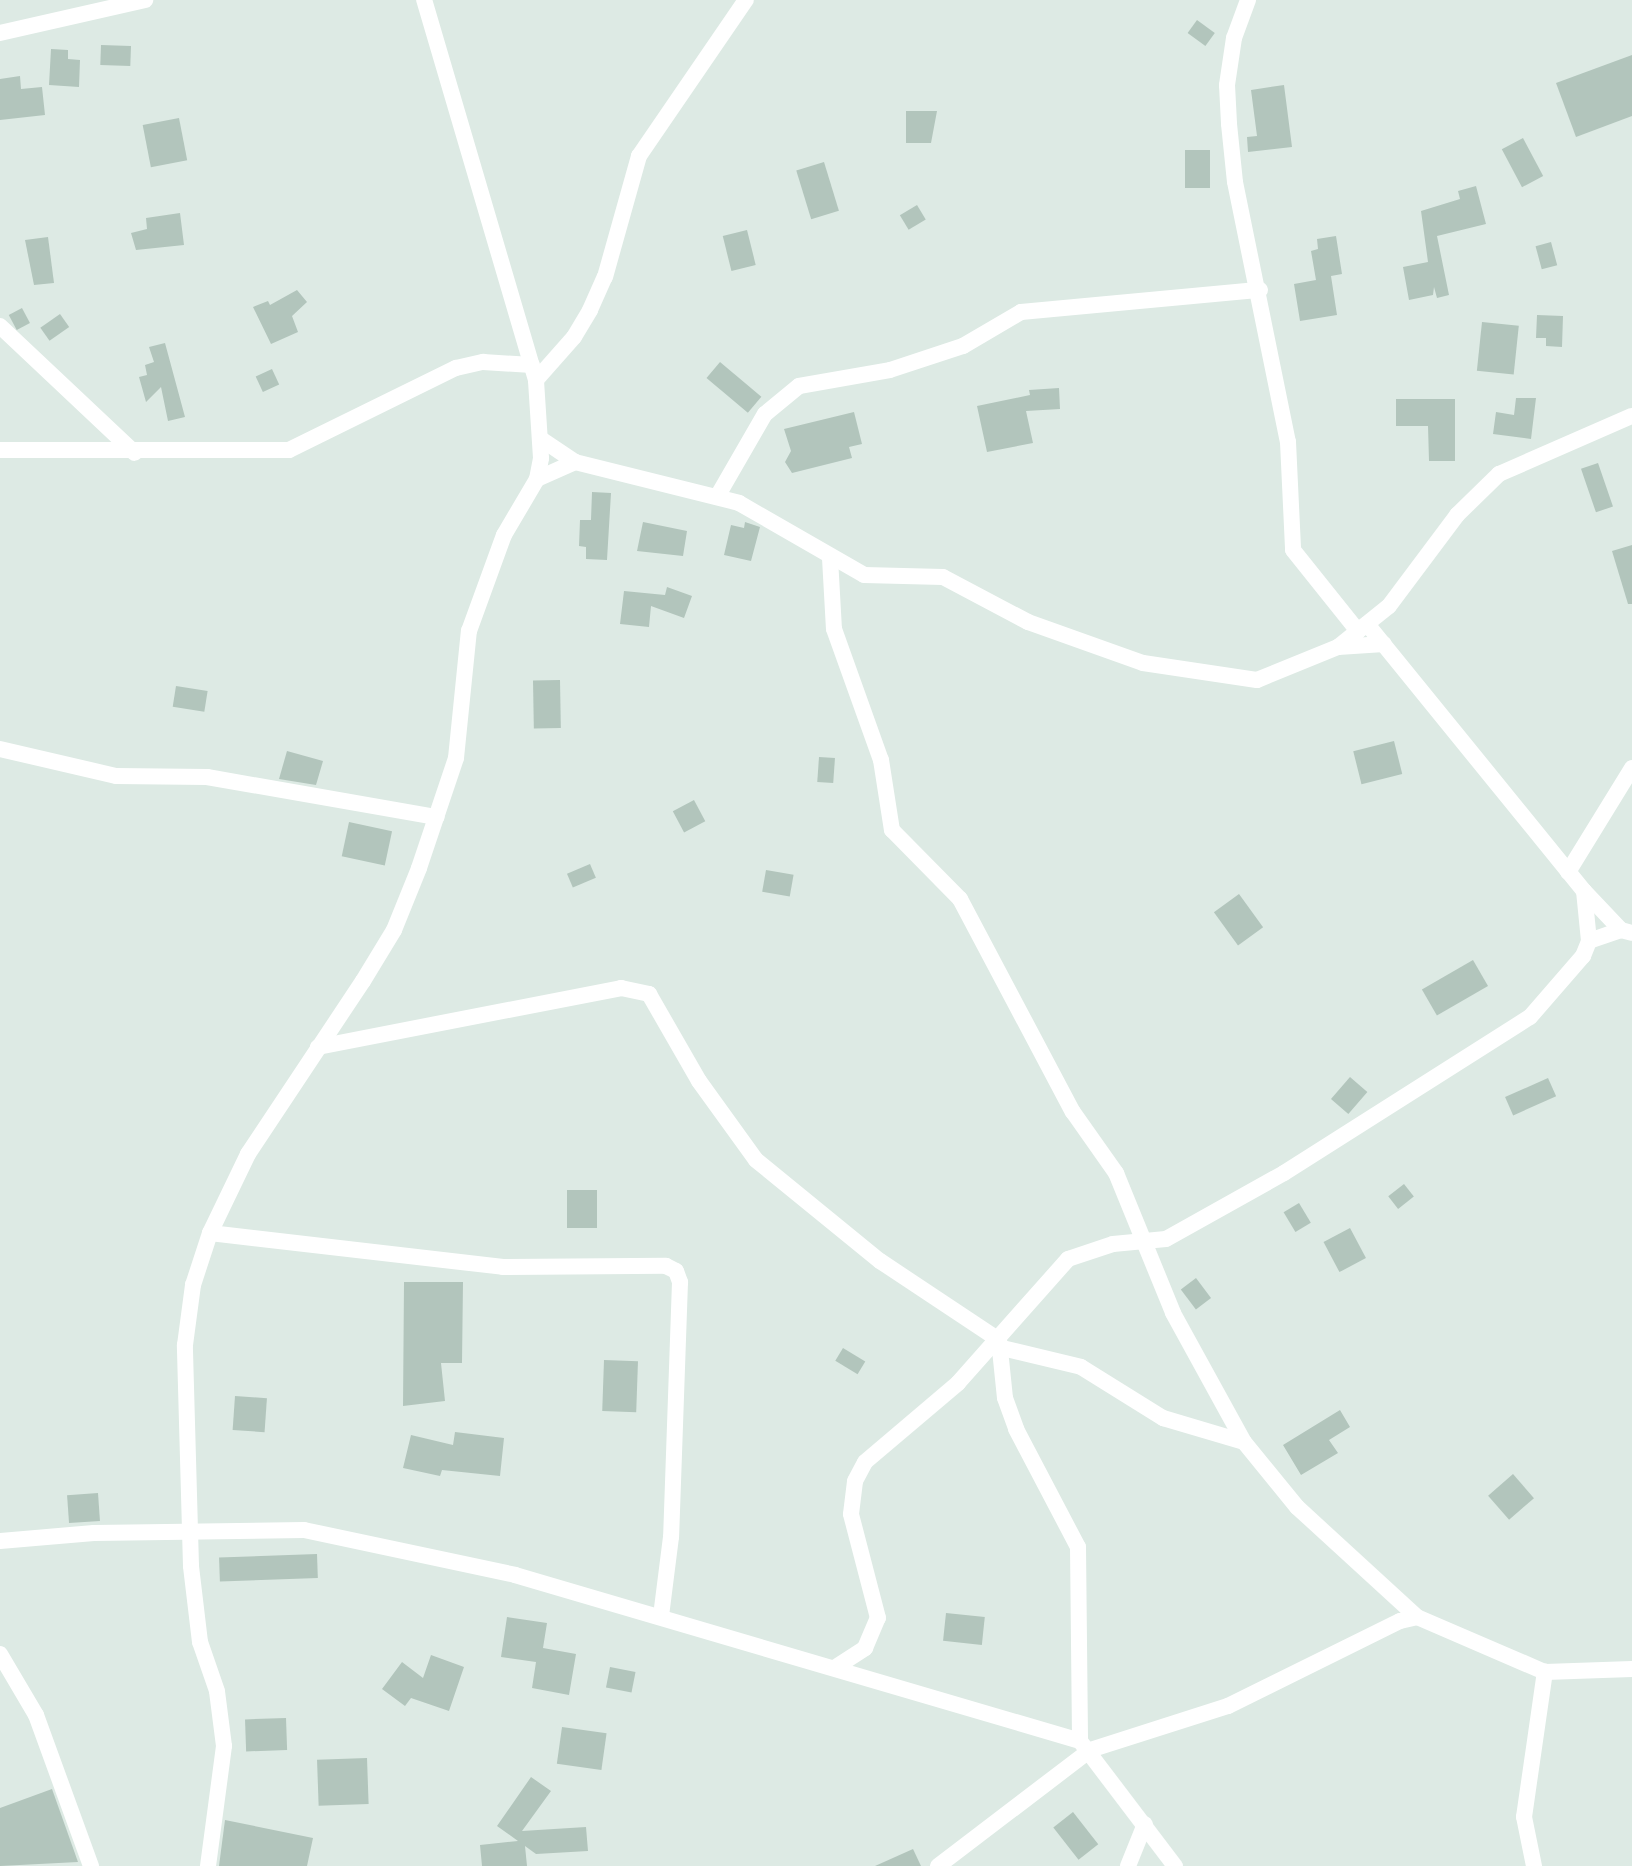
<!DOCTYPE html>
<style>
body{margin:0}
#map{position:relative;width:1632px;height:1866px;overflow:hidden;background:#ddeae4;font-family:"Varela Round",sans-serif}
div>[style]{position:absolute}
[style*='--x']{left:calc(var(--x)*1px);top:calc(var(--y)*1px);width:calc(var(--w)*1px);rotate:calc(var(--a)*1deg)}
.building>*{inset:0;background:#b2c5bc;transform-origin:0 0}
.street>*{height:16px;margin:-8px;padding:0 8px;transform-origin:8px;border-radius:8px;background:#fff}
span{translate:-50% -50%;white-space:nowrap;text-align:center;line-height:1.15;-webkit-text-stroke:5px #eef7f2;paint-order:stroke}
</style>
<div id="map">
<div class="building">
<i style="left:1197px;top:20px;width:22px;height:16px;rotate:36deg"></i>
<i style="left:101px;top:45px;width:30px;height:20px;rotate:2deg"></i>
<i style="clip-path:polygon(51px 49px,68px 50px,68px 59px,80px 60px,79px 87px,49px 85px)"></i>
<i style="clip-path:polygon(1632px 55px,1632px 116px,1576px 137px,1556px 83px)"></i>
<i style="clip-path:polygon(20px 76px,21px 89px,42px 87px,45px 115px,0 120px,0 79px)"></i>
<i style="clip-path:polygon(1284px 85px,1292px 147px,1248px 152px,1247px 137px,1257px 136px,1251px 90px)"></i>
<i style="clip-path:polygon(906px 111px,937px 111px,931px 143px,906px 143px)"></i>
<i style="left:179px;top:118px;width:43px;height:37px;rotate:79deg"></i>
<i style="left:1523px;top:138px;width:43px;height:24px;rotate:62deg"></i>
<i style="left:1185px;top:150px;width:25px;height:38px"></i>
<i style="left:824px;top:162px;width:51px;height:29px;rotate:73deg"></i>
<i style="clip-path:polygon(1476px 186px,1486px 224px,1437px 236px,1449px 295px,1437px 298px,1434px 287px,1433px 295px,1409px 300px,1403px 267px,1428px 262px,1421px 211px,1460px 199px,1458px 191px)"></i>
<i style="left:917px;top:205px;width:17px;height:20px;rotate:59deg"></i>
<i style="clip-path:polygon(180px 213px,184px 245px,136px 250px,131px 233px,147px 229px,146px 218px)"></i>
<i style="left:747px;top:230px;width:36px;height:25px;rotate:76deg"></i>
<i style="clip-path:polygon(1336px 236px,1342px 274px,1331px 276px,1337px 315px,1300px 321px,1294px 284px,1316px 280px,1311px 251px,1318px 249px,1317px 239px)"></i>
<i style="clip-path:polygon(48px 237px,54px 283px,34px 285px,25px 240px)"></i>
<i style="left:1551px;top:242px;width:24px;height:16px;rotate:75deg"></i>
<i style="clip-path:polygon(297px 290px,307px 302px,292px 316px,298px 332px,271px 344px,253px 307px,268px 301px,270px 305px)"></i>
<i style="left:22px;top:308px;width:17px;height:15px;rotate:62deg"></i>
<i style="left:60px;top:314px;width:16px;height:24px;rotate:55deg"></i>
<i style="clip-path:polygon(1537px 315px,1563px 316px,1562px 347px,1546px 346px,1546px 338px,1536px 338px)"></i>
<i style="left:1482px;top:322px;width:37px;height:49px;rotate:6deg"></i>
<i style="clip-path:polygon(165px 343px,185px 417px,168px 421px,161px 387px,146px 402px,139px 377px,147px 375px,145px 365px,154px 362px,149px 347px)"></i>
<i style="left:720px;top:362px;width:54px;height:21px;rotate:40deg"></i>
<i style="left:272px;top:369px;width:17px;height:18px;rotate:65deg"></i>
<i style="clip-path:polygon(1059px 388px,1060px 409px,1026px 411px,1033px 443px,987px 452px,977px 406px,1030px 395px,1029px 390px)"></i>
<i style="clip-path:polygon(1516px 398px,1536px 398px,1531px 439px,1493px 434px,1496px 412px,1514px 415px)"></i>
<i style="clip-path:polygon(1396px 399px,1455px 399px,1455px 461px,1429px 461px,1428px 426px,1396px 426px)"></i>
<i style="clip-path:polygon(854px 412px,862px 444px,849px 447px,852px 458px,792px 473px,785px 462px,791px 451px,784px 429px)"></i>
<i style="left:1598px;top:463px;width:46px;height:18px;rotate:71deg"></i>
<i style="clip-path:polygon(592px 492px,611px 493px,607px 560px,586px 559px,586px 547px,579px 546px,580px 520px,591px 520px)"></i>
<i style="clip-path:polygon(643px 522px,687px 531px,683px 556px,637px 551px)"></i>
<i style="clip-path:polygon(745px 522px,760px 527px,751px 561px,724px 555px,731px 525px,744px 528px)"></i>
<i style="clip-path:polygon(1632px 545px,1632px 604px,1628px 604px,1612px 551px)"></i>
<i style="clip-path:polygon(667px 587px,692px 596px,684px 618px,651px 606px,649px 627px,620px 624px,624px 591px,665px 595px)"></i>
<i style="left:560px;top:680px;width:48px;height:27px;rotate:89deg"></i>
<i style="left:176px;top:686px;width:32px;height:21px;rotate:9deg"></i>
<i style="left:1394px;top:741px;width:34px;height:42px;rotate:76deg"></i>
<i style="clip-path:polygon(287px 751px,323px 761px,316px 785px,279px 779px)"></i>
<i style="left:819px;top:757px;width:16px;height:25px;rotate:4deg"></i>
<i style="left:694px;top:800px;width:24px;height:24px;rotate:62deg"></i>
<i style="left:349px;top:822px;width:44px;height:35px;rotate:12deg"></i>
<i style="left:590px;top:864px;width:15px;height:25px;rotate:67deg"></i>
<i style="left:766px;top:870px;width:28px;height:22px;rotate:10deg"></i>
<i style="left:1239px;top:894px;width:41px;height:31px;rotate:54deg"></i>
<i style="left:1473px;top:960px;width:30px;height:59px;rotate:60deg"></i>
<i style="left:1350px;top:1077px;width:23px;height:29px;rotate:41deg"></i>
<i style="left:1548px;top:1078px;width:20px;height:47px;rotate:66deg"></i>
<i style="left:1404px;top:1184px;width:16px;height:20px;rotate:52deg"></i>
<i style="left:567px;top:1190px;width:30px;height:38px"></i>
<i style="left:1299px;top:1203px;width:23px;height:18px;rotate:59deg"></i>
<i style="left:1350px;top:1228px;width:34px;height:30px;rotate:62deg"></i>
<i style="left:1196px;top:1278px;width:25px;height:19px;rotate:53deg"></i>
<i style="clip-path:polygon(404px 1282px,463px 1282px,462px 1363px,441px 1363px,445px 1401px,403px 1406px)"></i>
<i style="left:843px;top:1348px;width:26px;height:15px;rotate:31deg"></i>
<i style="left:604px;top:1360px;width:34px;height:51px;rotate:2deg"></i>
<i style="left:235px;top:1396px;width:32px;height:34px;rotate:4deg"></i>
<i style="clip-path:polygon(1340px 1410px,1350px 1427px,1329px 1440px,1338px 1453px,1301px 1475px,1283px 1445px)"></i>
<i style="clip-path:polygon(455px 1432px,504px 1438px,500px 1476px,442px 1470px,440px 1476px,403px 1468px,411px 1435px,453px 1445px)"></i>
<i style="left:1513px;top:1474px;width:32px;height:33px;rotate:49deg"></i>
<i style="left:98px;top:1493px;width:28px;height:31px;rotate:86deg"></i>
<i style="left:317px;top:1554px;width:24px;height:98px;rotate:88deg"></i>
<i style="left:946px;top:1613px;width:39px;height:28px;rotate:6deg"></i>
<i style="clip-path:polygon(507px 1617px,547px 1623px,543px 1648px,576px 1654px,569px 1695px,532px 1688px,536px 1662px,501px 1657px)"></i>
<i style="clip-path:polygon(431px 1655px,464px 1667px,449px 1711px,411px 1698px,405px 1706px,382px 1689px,402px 1662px,423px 1678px)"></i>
<i style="left:610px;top:1667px;width:26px;height:21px;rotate:11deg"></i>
<i style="left:286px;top:1718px;width:32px;height:41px;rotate:88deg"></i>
<i style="left:562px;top:1727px;width:45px;height:37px;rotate:8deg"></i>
<i style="left:367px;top:1758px;width:46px;height:50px;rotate:88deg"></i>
<i style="clip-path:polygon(531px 1777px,551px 1791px,522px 1831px,586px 1827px,588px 1851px,536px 1854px,525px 1846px,527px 1866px,482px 1866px,480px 1845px,518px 1841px,497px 1826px)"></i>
<i style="clip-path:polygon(52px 1789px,78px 1862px,0 1866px,0 1808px)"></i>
<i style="left:1073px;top:1812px;width:41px;height:25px;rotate:52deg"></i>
<i style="clip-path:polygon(225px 1820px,313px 1838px,307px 1866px,219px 1866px)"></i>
<i style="clip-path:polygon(913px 1849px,921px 1866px,875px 1866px)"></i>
</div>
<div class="street">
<i style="--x:1248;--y:0;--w:40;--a:110.2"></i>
<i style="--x:1234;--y:38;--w:48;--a:98.5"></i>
<i style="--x:1227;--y:85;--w:39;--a:87"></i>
<i style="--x:1229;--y:124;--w:58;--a:84.1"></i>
<i style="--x:1235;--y:182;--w:265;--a:78.5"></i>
<i style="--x:1288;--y:442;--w:108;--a:87.3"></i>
<i style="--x:1293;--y:550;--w:104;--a:51.3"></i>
<i style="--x:1358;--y:631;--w:11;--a:-38"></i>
<i style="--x:1367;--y:624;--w:344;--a:50.9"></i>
<i style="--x:1584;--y:891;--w:54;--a:46.5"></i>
<i style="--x:1621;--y:930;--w:11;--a:15"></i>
<i style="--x:0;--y:33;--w:149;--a:-12.8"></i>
<i style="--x:0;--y:326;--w:185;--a:43.3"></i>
<i style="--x:536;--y:380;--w:57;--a:-48.5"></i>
<i style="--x:574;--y:337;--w:31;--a:-59"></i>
<i style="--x:590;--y:310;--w:36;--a:-66"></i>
<i style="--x:605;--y:277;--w:126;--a:-74.3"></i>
<i style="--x:639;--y:156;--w:189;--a:-55.6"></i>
<i style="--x:541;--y:439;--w:41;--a:34.1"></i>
<i style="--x:575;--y:462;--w:169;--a:14"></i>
<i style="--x:739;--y:503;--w:144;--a:29.9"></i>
<i style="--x:864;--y:575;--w:79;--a:1.5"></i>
<i style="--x:943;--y:577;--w:96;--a:27.9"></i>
<i style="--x:1028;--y:622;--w:122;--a:19.6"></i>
<i style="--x:1143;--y:663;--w:115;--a:8.5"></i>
<i style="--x:1257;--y:680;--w:87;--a:-22.2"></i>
<i style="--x:1338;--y:647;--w:65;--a:-38.8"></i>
<i style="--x:1389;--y:606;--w:114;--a:-53.2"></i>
<i style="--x:1457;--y:515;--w:59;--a:-44.3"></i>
<i style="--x:1499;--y:474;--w:145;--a:-23.6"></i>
<i style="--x:0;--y:450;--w:289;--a:0"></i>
<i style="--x:289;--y:450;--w:186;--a:-26.2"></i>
<i style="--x:456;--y:368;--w:28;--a:-13"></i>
<i style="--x:483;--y:362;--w:49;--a:3.5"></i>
<i style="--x:537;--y:479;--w:42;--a:-24.1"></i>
<i style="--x:717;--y:497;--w:96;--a:-60"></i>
<i style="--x:765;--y:414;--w:44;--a:-39.5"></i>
<i style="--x:799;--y:386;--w:92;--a:-10"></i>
<i style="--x:890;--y:370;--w:77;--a:-18.2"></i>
<i style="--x:963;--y:346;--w:67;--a:-30.4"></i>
<i style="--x:1021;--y:312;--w:240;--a:-5.3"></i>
<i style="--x:830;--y:558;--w:71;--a:86.8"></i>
<i style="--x:834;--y:629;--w:139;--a:70.3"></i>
<i style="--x:881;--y:760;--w:71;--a:81.1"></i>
<i style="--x:892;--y:830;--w:97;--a:45.4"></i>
<i style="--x:960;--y:899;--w:241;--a:62.1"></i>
<i style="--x:1073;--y:1112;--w:75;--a:54.8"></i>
<i style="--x:1116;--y:1173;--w:151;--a:67.8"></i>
<i style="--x:1173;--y:1313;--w:147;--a:61.2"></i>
<i style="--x:1244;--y:1442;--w:84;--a:50.8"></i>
<i style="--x:1297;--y:1507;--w:163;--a:42.5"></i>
<i style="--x:1338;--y:647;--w:46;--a:-3.7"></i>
<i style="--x:0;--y:749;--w:119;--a:13.1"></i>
<i style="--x:116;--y:776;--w:91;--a:0.6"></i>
<i style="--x:207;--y:777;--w:233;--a:9.9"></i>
<i style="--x:1568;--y:872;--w:122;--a:-58.4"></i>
<i style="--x:1589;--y:941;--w:34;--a:-19"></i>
<i style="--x:318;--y:1047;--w:309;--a:-11"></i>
<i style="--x:621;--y:988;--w:29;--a:12"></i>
<i style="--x:649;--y:994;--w:100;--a:60.1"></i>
<i style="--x:699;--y:1081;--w:97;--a:54.2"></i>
<i style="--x:756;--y:1160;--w:160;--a:39.2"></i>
<i style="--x:880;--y:1261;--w:143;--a:33.6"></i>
<i style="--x:999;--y:1340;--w:58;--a:84.1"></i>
<i style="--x:1005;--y:1398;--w:33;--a:70"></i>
<i style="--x:1016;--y:1429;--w:133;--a:62.3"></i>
<i style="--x:1078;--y:1547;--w:194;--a:89.4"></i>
<i style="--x:210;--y:1233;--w:295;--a:6.6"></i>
<i style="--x:503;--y:1267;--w:163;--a:-0.4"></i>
<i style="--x:666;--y:1266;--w:11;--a:27"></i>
<i style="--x:676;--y:1271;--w:12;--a:70"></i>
<i style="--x:680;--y:1282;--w:255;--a:92"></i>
<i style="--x:671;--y:1537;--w:80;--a:97.2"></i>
<i style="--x:998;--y:1347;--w:85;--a:13.5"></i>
<i style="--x:1081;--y:1367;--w:97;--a:31.9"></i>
<i style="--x:1163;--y:1418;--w:84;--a:16.5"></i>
<i style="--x:0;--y:1541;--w:94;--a:-4.9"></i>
<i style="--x:94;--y:1533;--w:210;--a:-0.8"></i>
<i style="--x:304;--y:1530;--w:216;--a:12"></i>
<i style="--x:515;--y:1575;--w:589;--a:16.37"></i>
<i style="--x:1080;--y:1741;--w:157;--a:52.8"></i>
<i style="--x:0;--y:1654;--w:71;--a:59.5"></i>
<i style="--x:36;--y:1715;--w:161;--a:70"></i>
<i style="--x:836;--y:1667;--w:35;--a:-33"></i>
<i style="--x:865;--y:1648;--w:33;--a:-67"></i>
<i style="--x:878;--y:1618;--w:107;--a:-104.6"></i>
<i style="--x:851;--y:1514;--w:33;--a:-83"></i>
<i style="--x:855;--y:1481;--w:21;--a:-62"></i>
<i style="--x:865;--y:1462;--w:122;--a:-40.3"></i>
<i style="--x:958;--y:1383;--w:166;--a:-48.4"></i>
<i style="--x:1068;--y:1259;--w:47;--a:-18.4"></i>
<i style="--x:1113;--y:1244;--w:53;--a:-5.4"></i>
<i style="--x:1166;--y:1239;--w:135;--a:-29.2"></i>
<i style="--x:1284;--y:1173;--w:291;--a:-32.4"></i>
<i style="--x:1530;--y:1017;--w:81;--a:-49"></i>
<i style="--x:1583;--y:956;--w:16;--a:-68"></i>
<i style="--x:1589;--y:941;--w:50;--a:-95.7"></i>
<i style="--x:208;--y:1866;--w:121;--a:-82.4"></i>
<i style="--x:224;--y:1746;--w:55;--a:-97.3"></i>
<i style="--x:217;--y:1691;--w:52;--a:-109.1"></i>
<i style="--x:200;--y:1642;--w:77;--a:-96.8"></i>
<i style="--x:191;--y:1566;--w:221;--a:-91.6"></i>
<i style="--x:185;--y:1345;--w:61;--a:-82.4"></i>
<i style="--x:193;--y:1285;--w:55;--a:-71.9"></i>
<i style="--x:210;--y:1233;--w:88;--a:-64.3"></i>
<i style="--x:248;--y:1154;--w:208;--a:-56.4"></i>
<i style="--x:363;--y:981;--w:60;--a:-58.7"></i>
<i style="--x:394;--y:930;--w:67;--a:-68"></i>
<i style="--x:419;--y:868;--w:116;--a:-71.4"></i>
<i style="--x:456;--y:758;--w:128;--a:-84.2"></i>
<i style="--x:469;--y:631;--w:102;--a:-70"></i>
<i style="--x:504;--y:535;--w:65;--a:-59.5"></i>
<i style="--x:537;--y:479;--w:21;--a:-79"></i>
<i style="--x:541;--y:458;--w:78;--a:-93.7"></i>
<i style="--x:536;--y:380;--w:396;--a:-106.4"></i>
<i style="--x:938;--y:1866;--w:191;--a:-37.3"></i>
<i style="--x:1090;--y:1750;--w:145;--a:-17.7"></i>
<i style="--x:1228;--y:1706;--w:192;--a:-26.3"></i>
<i style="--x:1400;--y:1621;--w:17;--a:-13"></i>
<i style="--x:1417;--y:1617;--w:139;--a:23.3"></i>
<i style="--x:1545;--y:1672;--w:87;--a:-2"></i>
<i style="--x:1128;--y:1866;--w:45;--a:-68"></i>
<i style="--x:1534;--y:1866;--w:50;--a:-101.5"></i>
<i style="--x:1524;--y:1817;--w:147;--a:-81.8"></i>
</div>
</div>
